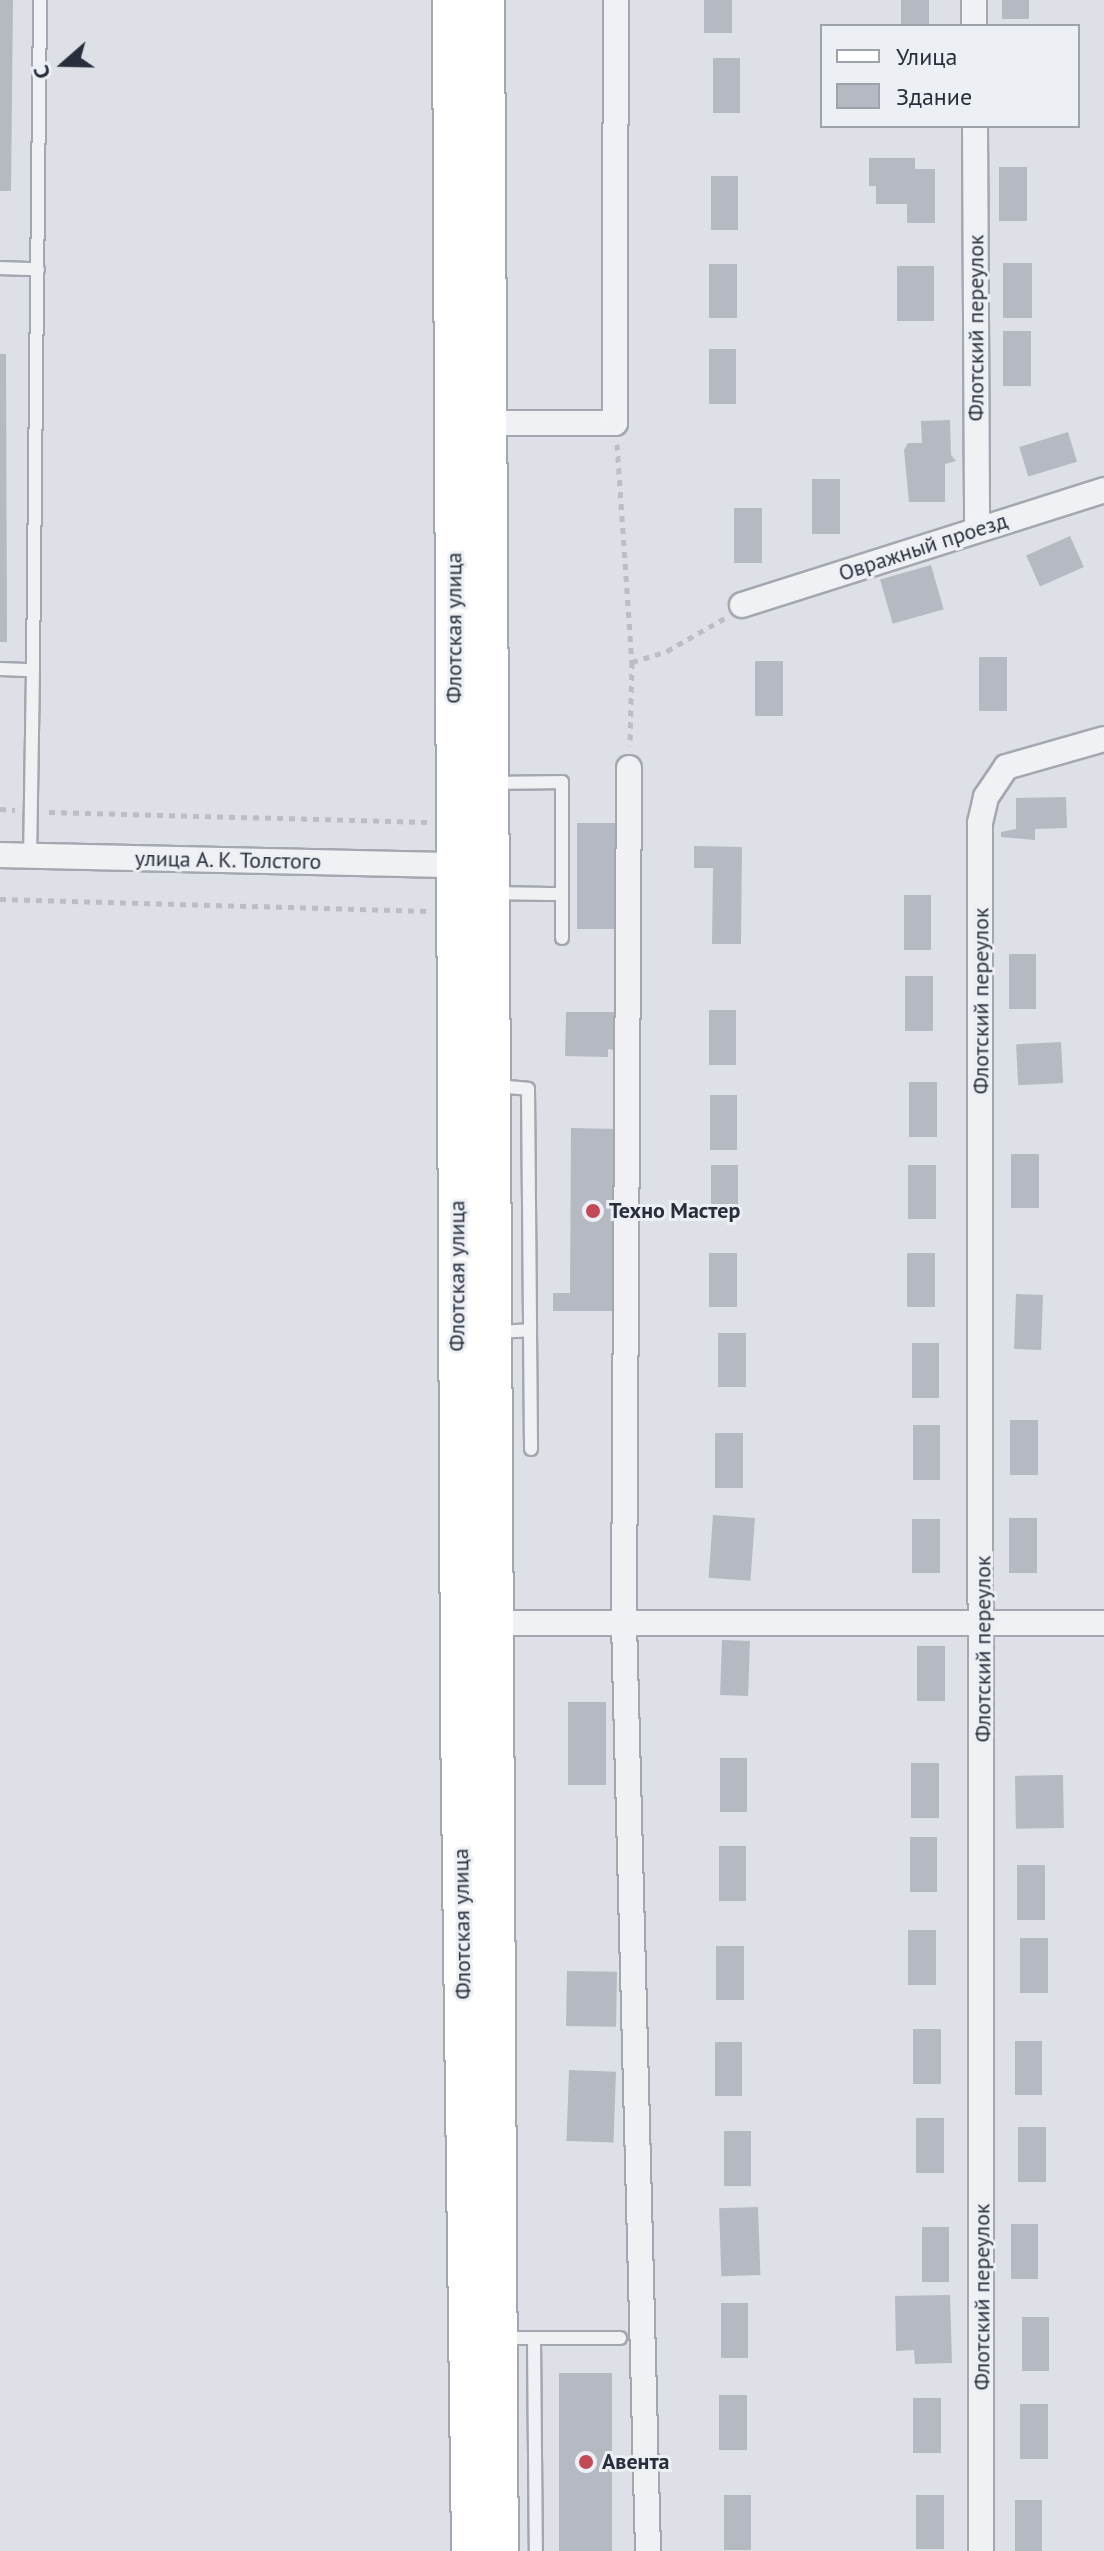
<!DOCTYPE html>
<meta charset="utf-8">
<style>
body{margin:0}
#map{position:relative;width:1104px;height:2551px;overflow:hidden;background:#dde0e6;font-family:"PT Sans",sans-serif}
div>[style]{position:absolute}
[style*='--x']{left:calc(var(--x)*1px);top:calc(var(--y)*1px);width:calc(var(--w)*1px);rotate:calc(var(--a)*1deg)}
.building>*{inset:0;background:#b5b9c2;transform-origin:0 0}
.path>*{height:5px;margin-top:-2.5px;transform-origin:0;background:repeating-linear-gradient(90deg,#bbbec4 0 6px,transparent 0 12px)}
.roads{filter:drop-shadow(2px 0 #a3a7af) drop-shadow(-2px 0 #a3a7af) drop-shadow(0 2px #a3a7af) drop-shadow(0 -2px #a3a7af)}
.service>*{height:12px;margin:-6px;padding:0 6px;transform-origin:6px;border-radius:6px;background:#eff1f4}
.minor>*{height:24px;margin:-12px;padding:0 12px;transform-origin:12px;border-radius:12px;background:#eff1f4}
.primary>*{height:38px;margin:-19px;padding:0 19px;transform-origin:19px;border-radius:19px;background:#fff}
.dots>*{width:22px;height:22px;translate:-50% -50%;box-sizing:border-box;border:4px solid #eceff4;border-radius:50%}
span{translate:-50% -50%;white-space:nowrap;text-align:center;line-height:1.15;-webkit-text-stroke:6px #eceff4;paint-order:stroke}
.street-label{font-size:22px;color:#282e3b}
.poi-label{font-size:22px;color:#282e3b;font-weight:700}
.left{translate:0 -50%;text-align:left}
.legend{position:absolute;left:820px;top:24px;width:260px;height:104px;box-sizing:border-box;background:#eceff4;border:2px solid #9ea2aa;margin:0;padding:10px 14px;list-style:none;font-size:24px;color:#282e3b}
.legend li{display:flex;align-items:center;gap:16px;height:40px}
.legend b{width:40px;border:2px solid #9ea2aa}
.north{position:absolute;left:24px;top:24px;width:80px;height:80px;-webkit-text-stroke:6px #eceff4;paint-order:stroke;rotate:250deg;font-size:22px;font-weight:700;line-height:32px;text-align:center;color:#282e3b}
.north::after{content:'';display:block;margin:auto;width:28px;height:36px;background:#282e3b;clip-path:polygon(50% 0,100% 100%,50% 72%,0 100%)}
</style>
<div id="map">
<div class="building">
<i style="clip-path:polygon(0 0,13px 0,11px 191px,0 191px)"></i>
<i style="left:704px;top:0;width:28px;height:33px"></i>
<i style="left:901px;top:0;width:28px;height:26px"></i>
<i style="left:1002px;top:0;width:27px;height:19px"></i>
<i style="left:713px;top:58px;width:27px;height:55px"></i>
<i style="clip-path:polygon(869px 158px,915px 158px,915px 169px,935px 169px,935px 223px,907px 223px,907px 204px,876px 204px,876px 186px,869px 186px)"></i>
<i style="left:999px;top:167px;width:28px;height:54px"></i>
<i style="left:711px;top:176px;width:27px;height:54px"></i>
<i style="left:1003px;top:263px;width:29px;height:55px"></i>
<i style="left:709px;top:264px;width:28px;height:54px"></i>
<i style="left:934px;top:266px;width:55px;height:37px;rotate:90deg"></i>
<i style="left:1031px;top:331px;width:55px;height:28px;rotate:90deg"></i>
<i style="left:709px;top:349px;width:27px;height:55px"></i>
<i style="clip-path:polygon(0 354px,6px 354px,7px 642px,0 642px)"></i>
<i style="clip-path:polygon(950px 420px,951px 455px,956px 461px,945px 464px,945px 502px,909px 502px,904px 450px,908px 443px,922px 443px,921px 421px)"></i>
<i style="left:1068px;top:432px;width:31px;height:51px;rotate:73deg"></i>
<i style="left:812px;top:479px;width:28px;height:55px"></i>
<i style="left:762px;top:508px;width:55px;height:28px;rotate:90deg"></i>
<i style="left:1070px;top:536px;width:34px;height:48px;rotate:66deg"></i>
<i style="left:931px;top:565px;width:46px;height:53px;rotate:74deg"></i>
<i style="left:979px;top:657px;width:28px;height:54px"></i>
<i style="left:755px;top:661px;width:28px;height:55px"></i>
<i style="clip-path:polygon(1066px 797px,1067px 828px,1035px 829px,1035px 840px,1001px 837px,1001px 832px,1016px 829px,1016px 798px)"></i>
<i style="left:577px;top:823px;width:41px;height:106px"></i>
<i style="clip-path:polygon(694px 846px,742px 847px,741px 944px,712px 944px,713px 868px,694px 868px)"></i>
<i style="left:931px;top:895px;width:55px;height:27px;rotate:90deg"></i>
<i style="left:1009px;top:954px;width:27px;height:55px"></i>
<i style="left:905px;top:976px;width:28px;height:55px"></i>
<i style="left:709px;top:1010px;width:27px;height:55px"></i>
<i style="clip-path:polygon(566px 1012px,616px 1012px,615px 1050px,608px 1049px,608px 1057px,565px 1056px)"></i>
<i style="left:1061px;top:1042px;width:41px;height:45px;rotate:87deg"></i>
<i style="left:909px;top:1082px;width:28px;height:55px"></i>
<i style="left:710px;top:1095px;width:27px;height:55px"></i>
<i style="clip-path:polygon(571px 1128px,616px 1129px,615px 1311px,553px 1311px,553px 1293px,570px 1293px)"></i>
<i style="left:1011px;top:1154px;width:28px;height:54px"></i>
<i style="left:711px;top:1165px;width:27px;height:54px"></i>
<i style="left:908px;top:1165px;width:28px;height:54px"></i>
<i style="left:709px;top:1253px;width:28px;height:54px"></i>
<i style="left:907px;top:1253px;width:28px;height:54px"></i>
<i style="left:1016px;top:1294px;width:27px;height:55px;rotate:2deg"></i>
<i style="left:718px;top:1333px;width:28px;height:54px"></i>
<i style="left:912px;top:1343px;width:27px;height:55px"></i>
<i style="left:1010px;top:1420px;width:28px;height:55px"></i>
<i style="left:913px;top:1425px;width:27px;height:55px"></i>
<i style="left:715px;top:1433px;width:28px;height:55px"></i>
<i style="left:713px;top:1515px;width:42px;height:63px;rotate:4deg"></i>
<i style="left:1009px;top:1518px;width:28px;height:55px"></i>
<i style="left:912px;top:1519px;width:28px;height:54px"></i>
<i style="left:722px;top:1640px;width:28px;height:55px;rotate:2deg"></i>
<i style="left:917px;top:1646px;width:28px;height:55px"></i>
<i style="left:568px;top:1702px;width:38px;height:83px"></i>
<i style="left:720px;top:1758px;width:27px;height:54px"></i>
<i style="left:911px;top:1763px;width:28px;height:55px"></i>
<i style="left:1063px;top:1775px;width:53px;height:48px;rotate:89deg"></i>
<i style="left:937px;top:1837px;width:55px;height:27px;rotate:90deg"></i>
<i style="left:719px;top:1846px;width:27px;height:55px"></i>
<i style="left:1017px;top:1865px;width:28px;height:55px"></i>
<i style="left:908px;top:1930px;width:28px;height:55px"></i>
<i style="left:1020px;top:1938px;width:28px;height:55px"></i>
<i style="left:716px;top:1946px;width:28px;height:54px"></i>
<i style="left:567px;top:1971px;width:50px;height:55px;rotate:1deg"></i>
<i style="left:913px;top:2029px;width:28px;height:55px"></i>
<i style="left:1015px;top:2041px;width:27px;height:54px"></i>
<i style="left:715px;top:2042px;width:27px;height:54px"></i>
<i style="left:569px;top:2070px;width:47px;height:71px;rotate:2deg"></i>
<i style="left:916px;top:2118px;width:28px;height:55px"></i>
<i style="left:1018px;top:2127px;width:28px;height:55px"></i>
<i style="left:724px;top:2131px;width:27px;height:55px"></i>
<i style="left:758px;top:2207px;width:68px;height:39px;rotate:88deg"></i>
<i style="left:1011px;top:2224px;width:27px;height:55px"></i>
<i style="left:922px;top:2227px;width:27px;height:55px"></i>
<i style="clip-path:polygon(950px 2295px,952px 2363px,915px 2364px,914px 2350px,896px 2351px,895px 2296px)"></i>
<i style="left:721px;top:2303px;width:27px;height:55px"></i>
<i style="left:1022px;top:2317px;width:27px;height:54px"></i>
<i style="left:559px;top:2373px;width:53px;height:178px"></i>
<i style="left:719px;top:2395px;width:28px;height:55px"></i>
<i style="left:913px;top:2398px;width:28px;height:55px"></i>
<i style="left:1020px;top:2404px;width:28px;height:55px"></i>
<i style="left:724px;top:2495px;width:27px;height:55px"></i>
<i style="left:916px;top:2495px;width:28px;height:54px"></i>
<i style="left:1015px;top:2500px;width:27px;height:51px"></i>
</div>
<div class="path">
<i style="--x:617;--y:444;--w:219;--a:86.1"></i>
<i style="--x:632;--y:662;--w:84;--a:91.4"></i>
<i style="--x:632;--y:662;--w:37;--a:-17"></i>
<i style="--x:667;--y:651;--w:67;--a:-29.6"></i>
<i style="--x:0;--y:809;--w:15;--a:4"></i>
<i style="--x:49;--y:812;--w:378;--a:1.5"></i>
<i style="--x:0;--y:899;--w:428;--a:1.6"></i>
</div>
<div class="roads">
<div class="service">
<i style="--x:0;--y:268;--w:38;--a:2"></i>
<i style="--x:0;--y:669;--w:33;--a:2"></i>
<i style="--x:33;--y:670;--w:185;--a:90.9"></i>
<i style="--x:33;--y:670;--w:670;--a:-89.4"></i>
<i style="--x:493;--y:783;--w:69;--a:-0.8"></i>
<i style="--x:562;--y:782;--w:156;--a:90"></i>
<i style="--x:494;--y:893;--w:67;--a:0.9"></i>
<i style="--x:496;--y:1086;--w:32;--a:5"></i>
<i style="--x:528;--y:1089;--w:241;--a:89.5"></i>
<i style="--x:496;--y:1332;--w:34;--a:-3"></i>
<i style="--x:530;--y:1330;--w:119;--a:89.5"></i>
<i style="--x:503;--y:2338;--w:117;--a:0"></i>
<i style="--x:534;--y:2339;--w:212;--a:89.5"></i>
</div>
<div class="minor">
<i style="--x:974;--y:0;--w:26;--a:90"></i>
<i style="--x:975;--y:126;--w:403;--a:89.7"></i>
<i style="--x:488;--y:423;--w:127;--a:0"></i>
<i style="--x:615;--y:423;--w:423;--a:-89.9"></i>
<i style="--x:742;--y:605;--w:380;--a:-17.6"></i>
<i style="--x:629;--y:768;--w:854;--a:90.34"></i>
<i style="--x:624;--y:1622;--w:929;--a:88.52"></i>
<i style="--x:0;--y:855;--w:456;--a:1.3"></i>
<i style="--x:490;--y:1623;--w:614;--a:0"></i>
<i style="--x:981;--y:2551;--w:1728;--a:-90.03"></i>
<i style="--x:980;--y:823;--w:27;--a:-77"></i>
<i style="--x:986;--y:797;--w:36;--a:-56"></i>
<i style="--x:1006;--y:767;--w:102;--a:-15.9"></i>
</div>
<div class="primary">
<i style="--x:452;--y:0;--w:1719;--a:89.73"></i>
<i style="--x:460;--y:1719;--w:832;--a:89.24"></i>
<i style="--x:485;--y:0;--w:2551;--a:89.69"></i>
</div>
</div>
<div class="dots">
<i style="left:593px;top:1211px;background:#c44956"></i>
<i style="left:586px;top:2462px;background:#c44956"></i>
</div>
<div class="street-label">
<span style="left:976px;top:328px;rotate:-90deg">Флотский переулок</span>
<span style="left:923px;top:547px;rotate:-18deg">Овражный проезд</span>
<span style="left:454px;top:628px;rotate:-90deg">Флотская улица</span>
<span style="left:228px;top:860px;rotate:1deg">улица А. К. Толстого</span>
<span style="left:981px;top:1001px;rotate:-90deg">Флотский переулок</span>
<span style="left:457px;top:1276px;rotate:-90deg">Флотская улица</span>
<span style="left:983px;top:1649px;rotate:-90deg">Флотский переулок</span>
<span style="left:462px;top:1924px;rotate:-91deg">Флотская улица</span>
<span style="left:982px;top:2297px;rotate:-90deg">Флотский переулок</span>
</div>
<div class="poi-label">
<span class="left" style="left:609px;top:1211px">Техно Мастер</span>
<span class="left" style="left:602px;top:2462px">Авента</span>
</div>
<ul class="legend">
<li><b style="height:10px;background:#fff"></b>Улица</li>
<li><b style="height:22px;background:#b5b9c2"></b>Здание</li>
</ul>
<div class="north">С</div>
</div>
